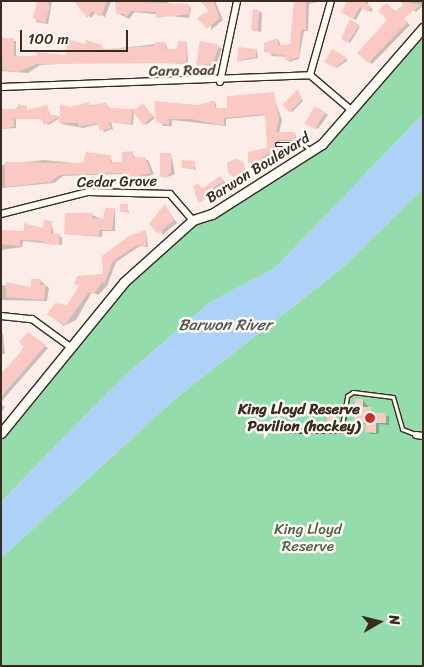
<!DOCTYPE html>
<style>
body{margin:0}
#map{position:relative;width:424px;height:667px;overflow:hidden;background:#fcede8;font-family:Sriracha,sans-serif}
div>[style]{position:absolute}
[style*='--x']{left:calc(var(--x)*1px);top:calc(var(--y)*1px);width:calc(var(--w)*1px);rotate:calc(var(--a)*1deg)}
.green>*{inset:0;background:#94dcab}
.water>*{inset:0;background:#aed2f7}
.shadow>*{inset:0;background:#0003}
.building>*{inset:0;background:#fac9c4;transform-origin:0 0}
.round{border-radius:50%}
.roads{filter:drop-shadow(1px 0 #3b2a1e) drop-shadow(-1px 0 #3b2a1e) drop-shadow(0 1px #3b2a1e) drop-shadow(0 -1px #3b2a1e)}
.lane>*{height:3px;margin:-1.5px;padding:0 1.5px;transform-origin:1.5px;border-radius:1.5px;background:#fdfcf7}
.street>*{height:6px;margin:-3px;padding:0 3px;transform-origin:3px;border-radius:3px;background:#fdfcf7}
.secondary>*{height:9px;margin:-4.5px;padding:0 4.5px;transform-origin:4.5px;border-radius:4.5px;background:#fdfcf7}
.dots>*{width:14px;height:14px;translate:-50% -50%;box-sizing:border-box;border:2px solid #fdfcf7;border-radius:50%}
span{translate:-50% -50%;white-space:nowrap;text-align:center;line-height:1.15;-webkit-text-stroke:5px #fdfcf7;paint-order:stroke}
.street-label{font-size:15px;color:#3b2a1e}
.poi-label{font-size:15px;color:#3b2a1e;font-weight:700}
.right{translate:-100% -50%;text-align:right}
.park-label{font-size:15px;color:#565f48}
.water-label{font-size:16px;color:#585454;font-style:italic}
.frame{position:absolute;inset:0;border:2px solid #3b2a1e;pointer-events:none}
.north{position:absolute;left:354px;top:597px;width:50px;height:50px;-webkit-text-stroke:4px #fdfcf7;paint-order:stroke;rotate:82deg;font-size:14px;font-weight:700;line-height:20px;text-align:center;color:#3b2a1e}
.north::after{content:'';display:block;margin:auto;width:18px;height:22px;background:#3b2a1e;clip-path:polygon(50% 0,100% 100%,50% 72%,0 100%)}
.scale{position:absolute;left:20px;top:30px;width:108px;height:22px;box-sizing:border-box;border:2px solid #3b2a1e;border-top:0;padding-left:6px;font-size:15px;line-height:18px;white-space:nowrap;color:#3b2a1e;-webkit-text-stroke:4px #fdfcf7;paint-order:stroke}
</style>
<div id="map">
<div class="green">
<i style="clip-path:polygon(423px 28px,423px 114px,275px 268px,209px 303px,120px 380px,1px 502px,1px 433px,124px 282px,202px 218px,316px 149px)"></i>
<i style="clip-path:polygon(423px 189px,423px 666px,1px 666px,1px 558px,176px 398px,342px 268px)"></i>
</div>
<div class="water">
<i style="clip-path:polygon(423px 114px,423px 189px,342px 268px,176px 398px,1px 558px,1px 502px,11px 492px,120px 380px,209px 303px,275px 268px)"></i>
</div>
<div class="shadow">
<i style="clip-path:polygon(38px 1px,52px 1px,48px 24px,36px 22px)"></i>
<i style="clip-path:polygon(74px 1px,111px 1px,111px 2px,105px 17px,96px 12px,91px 18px)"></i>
<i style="clip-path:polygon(116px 1px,168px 1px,169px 5px,191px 7px,189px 18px,135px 12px,129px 19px,117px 13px)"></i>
<i style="clip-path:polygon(201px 1px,215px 1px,223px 20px,211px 30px,211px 11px)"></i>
<i style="clip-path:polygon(289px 1px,317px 2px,309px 4px,308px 31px,304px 31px,299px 59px,289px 62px,287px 57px,272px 56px,265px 44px,278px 39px,281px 46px,291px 45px,295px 2px)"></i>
<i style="clip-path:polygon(347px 1px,369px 1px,367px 5px,373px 9px,371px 12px,363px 7px,356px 20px,343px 12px)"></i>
<i style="clip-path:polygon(402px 1px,423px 1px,423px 6px,416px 12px)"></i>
<i style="clip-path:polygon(387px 4px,410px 25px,372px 64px,359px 53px,388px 20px)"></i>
<i style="clip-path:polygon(259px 11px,262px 13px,261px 32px,252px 30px)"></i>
<i style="clip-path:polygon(350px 21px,360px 27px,350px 43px,342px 39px)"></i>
<i style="clip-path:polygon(1px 37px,16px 41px,16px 57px,67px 56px,86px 46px,101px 46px,104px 50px,165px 43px,168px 50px,178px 50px,187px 43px,188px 64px,112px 61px,40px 65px,28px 73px,1px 71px)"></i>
<i style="clip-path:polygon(201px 43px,222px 48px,216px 66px,197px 65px)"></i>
<i style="clip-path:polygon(239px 49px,257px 50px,258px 58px,240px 61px)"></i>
<i style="clip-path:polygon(333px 51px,348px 60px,337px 68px,326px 62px)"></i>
<i style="clip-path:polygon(298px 91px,303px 101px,292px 112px,290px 111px)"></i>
<i style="clip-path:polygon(273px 94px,282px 120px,279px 133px,295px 133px,297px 141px,281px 141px,276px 147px,282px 154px,270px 155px,261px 164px,249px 162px,268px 149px,266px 115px,226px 119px,226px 126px,172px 120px,172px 126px,163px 126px,156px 103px,198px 106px,215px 101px,217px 110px,228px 110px)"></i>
<i style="clip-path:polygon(106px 103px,110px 109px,136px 110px,143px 104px,155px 118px,146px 125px,134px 111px,133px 125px,111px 122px,113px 129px,104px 132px,99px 124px,83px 128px,62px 124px,60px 118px,48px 125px,43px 119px,16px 119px,16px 128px,1px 129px,19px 105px,29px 111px,47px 106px,51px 116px,61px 117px,70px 109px)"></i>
<i style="clip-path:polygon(315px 107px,328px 115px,318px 129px,306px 123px)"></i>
<i style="clip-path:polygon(132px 153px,136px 159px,148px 160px,154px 174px,133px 181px,123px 179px,123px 174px,63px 176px,54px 183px,1px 188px,1px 165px,44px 160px,84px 164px,110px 156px,113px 163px,123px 163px)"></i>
<i style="clip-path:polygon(171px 154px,175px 174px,165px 178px,162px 176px)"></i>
<i style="clip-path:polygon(237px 160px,249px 175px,239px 179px,227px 163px)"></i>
<i style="clip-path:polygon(194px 162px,196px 170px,182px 167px)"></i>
<i style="clip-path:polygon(221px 178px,226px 183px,200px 202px,195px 194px,198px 185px,203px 189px)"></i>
<i style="clip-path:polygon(127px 205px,129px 213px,121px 211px)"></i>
<i style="clip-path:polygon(165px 206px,177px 223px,162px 235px,158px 212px)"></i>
<i style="clip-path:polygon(115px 209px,115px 231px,102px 231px,102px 237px,66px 234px,92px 215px,104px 220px)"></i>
<i style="clip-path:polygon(51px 222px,54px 235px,62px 237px,62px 245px,23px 241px,22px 247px,1px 250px,1px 233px,45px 229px)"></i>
<i style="clip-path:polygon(146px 231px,148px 247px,140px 246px,116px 262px,107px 286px,98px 295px,92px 292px,76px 320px,64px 326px,49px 315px,50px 309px,68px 306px,105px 275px,103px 256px)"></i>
<i style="clip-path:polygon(40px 280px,49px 288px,47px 301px,1px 300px,1px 285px,32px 288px)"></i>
<i style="clip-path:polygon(1px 333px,3px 334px,5px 354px,1px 354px)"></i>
<i style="clip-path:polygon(31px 335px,48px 348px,1px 402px,1px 385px)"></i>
<i style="clip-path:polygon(363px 400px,374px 414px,389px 416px,389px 425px,379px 424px,379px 434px,370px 434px,367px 424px,355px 422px)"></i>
<i style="clip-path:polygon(1px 404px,5px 407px,1px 413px)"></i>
</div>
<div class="building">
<i style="clip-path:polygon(37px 1px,47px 1px,50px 6px,45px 23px,33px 18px)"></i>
<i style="clip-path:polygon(74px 1px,107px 1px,101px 17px,92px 11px,87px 18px)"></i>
<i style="clip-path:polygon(115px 1px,189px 4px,189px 14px,156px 18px,156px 12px,131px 11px,125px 19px,125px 14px,116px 14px)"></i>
<i style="clip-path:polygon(200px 1px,213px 1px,220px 18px,207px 29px,197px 18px,209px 11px)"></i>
<i style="clip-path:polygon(294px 1px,306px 1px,306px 30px,301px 30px,299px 57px,286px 61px,285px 56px,264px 52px,264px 43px,278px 38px,278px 45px,290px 44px)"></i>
<i style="clip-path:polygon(347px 1px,363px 1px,371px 6px,368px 12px,360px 7px,353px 19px,341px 12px)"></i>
<i style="clip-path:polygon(400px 1px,421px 5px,404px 18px,408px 22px,368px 63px,357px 53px,387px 20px,378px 10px,387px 3px,394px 12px,403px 5px)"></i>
<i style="clip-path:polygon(253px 9px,259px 10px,258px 31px,251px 30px)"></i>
<i style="clip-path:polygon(350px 19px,359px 25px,348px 43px,341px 39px)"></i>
<i style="clip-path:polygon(1px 38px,14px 38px,14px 56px,37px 56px,36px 52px,66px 55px,67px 39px,85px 44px,86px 40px,102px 45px,102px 49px,155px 46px,155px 42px,165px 42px,165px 49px,177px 49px,178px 41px,187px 42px,186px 63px,37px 64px,17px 72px,3px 70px)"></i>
<i style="clip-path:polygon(200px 41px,219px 45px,213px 64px,196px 66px)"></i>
<i style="clip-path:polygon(238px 47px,257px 49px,256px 57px,237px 61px)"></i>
<i style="clip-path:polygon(332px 49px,347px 58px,335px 68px,324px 62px)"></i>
<i style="clip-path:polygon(298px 89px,302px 100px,289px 112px,282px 105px)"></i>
<i style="clip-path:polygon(274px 92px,279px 118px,276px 132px,295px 132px,295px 140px,277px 140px,274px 144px,281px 153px,267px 154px,257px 163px,248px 163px,248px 152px,267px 148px,265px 114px,224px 118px,224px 126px,191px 119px,169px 119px,169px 125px,156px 122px,154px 101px,198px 105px,215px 100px,215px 108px,227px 108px,227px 96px)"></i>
<i style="clip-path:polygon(89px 102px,90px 107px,106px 102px,108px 108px,136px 109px,143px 103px,153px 116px,143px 125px,132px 110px,131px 124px,109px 122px,111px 128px,100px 131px,97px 123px,79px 127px,78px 123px,59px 123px,59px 117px,44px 125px,41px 119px,14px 119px,14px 127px,1px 129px,1px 109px,18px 109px,18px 104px,27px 106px,27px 110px,47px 105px,50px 115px,60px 116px,60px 104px,70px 107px)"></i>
<i style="left:315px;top:106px;width:12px;height:20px;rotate:31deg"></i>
<i style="clip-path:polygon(133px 151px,133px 158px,145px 157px,151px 173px,129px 179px,122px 180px,122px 173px,60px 175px,50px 182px,5px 187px,5px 162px,83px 163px,86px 152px,111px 155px,111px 162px,122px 162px,122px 152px)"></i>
<i style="clip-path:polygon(160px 153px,171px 153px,171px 172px,167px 177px,160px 177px)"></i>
<i class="round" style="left:227px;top:159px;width:18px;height:18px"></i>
<i style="left:182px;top:160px;width:13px;height:8px;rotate:4deg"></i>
<i style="clip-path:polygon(220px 176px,224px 181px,213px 188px,216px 191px,199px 203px,193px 186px,198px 183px,202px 189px)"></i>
<i style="left:120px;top:204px;width:8px;height:8px"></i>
<i style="clip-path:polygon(165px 204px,174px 220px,158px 234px,149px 224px)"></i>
<i style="clip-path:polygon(105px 208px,115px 208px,112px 230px,99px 230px,99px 236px,64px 234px,65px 213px,92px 213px,92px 218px,103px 219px)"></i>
<i style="clip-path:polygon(44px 220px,52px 221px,51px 234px,60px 234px,59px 245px,44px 244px,44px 241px,20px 240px,20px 246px,1px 244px,1px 230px,24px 231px,24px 223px,43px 228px)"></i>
<i style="clip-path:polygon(146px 230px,146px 246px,137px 245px,113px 261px,104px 285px,103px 281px,94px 294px,89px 292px,65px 325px,47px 315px,55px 303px,67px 305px,79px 286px,74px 284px,77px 276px,103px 274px,102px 256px,129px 236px)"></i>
<i style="clip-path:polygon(31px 279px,41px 279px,40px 285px,46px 285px,44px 300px,6px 297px,6px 282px,31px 287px)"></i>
<i style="clip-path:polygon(28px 332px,46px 345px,1px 397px,1px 374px,25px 347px,19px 342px)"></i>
<i style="clip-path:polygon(355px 399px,363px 399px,363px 407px,371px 407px,371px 413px,386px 413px,386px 423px,376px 423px,376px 433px,365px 432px,366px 423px,354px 422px)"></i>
<i style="left:327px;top:411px;width:8px;height:11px"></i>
</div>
<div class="roads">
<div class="lane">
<i style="--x:277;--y:144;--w:26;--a:0"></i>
<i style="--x:303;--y:144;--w:11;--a:41"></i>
<i style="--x:281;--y:430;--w:60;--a:1"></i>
<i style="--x:341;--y:431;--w:36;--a:-80"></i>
<i style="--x:347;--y:396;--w:7;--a:-34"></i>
<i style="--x:353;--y:392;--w:40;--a:7.1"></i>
<i style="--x:393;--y:397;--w:33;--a:74"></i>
<i style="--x:402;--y:429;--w:14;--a:21"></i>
</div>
<div class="street">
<i style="--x:310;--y:75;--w:77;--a:-74.2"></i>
<i style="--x:220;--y:82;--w:83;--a:-78.1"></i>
<i style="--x:1;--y:87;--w:309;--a:-2.2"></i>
<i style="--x:310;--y:75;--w:54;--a:40.5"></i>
<i style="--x:1;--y:214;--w:90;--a:-14.2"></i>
<i style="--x:88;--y:192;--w:82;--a:1.4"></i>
<i style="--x:170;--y:194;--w:35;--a:49"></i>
<i style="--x:1;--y:316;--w:31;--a:6"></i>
<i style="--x:32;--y:319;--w:46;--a:36.1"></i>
<i style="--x:416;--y:435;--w:7;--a:8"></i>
</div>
<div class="secondary">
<i style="--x:1;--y:433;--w:195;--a:-50.8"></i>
<i style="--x:124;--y:282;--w:93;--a:-41.9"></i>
<i style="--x:193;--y:220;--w:20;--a:-18"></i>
<i style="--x:212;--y:214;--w:130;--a:-32.5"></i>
<i style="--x:322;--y:144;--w:154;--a:-49"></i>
</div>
</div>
<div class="dots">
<i style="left:370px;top:418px;background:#c8321e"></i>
</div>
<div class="street-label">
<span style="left:182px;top:71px;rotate:-1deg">Cara Road</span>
<span style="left:258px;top:168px;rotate:-32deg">Barwon Boulevard</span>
<span style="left:117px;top:182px;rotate:-1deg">Cedar Grove</span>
</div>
<div class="poi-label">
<span class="right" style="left:360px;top:418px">King Lloyd Reserve<br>Pavilion (hockey)</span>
</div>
<div class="park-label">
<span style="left:308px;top:538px">King Lloyd<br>Reserve</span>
</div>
<div class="water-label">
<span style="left:225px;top:325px">Barwon River</span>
</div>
<div class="frame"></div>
<div class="north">N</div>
<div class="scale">100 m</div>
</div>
